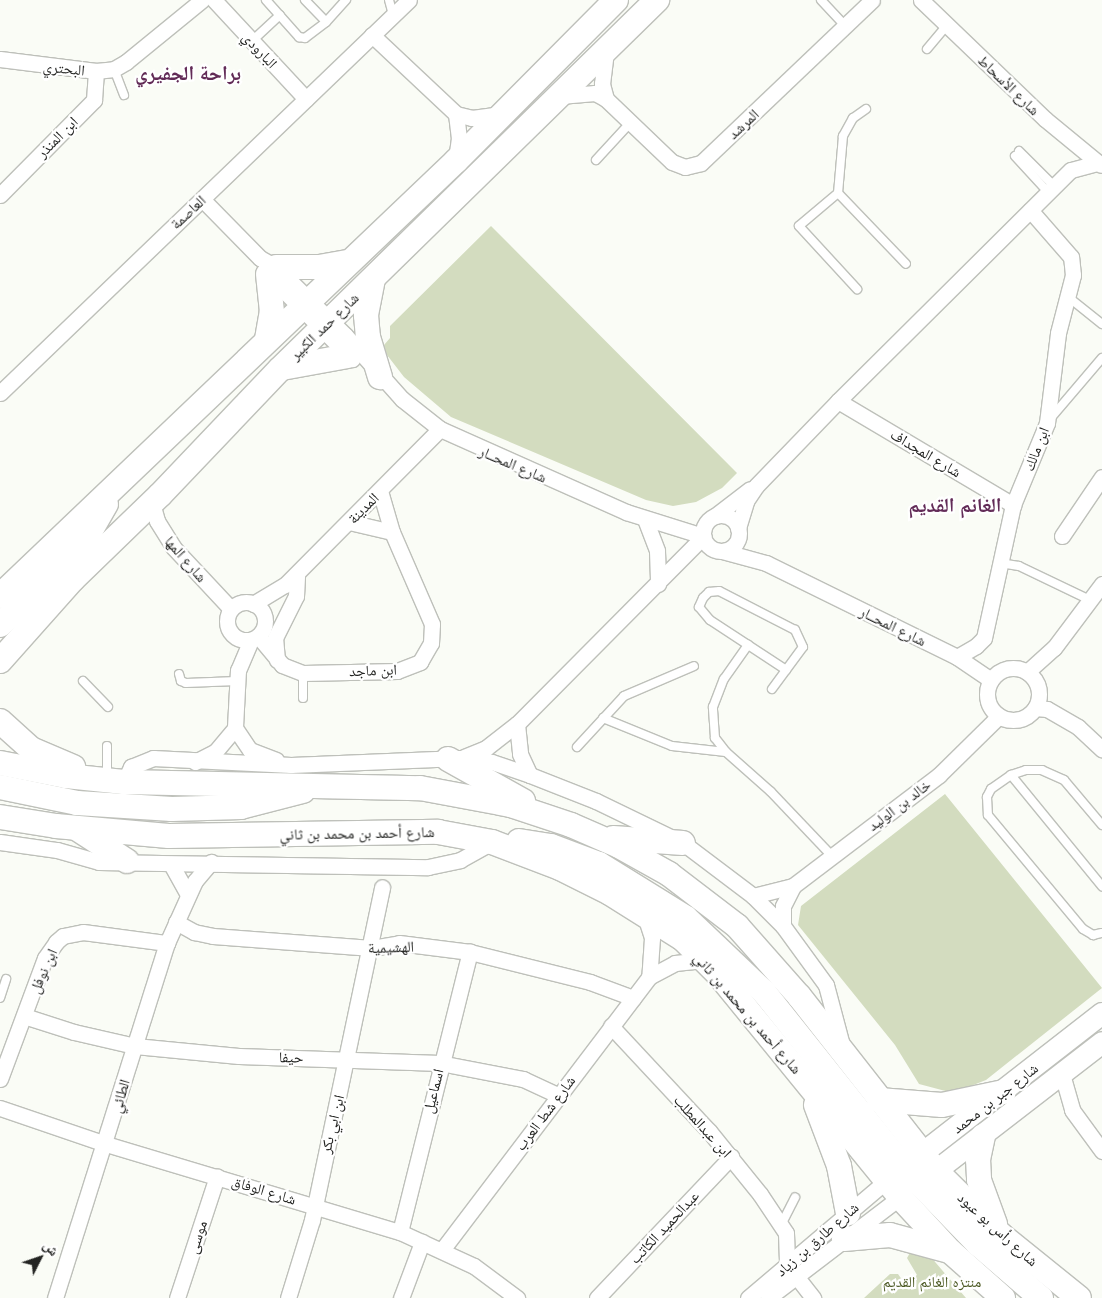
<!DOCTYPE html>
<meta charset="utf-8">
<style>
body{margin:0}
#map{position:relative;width:1102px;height:1298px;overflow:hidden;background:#fafcf6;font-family:Helvetica,"Noto Naskh Arabic",sans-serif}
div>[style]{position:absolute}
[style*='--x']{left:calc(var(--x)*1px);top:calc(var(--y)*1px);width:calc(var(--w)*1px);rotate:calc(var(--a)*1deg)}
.green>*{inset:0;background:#d3dcbf}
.roads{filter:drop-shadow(1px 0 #bec0ba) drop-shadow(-1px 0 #bec0ba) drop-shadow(0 1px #bec0ba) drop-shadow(0 -1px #bec0ba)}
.lane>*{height:8px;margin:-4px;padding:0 4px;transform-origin:4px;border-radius:4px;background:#fff}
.street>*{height:15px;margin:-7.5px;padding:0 7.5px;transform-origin:7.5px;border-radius:7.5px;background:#fff}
.street>.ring{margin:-7.5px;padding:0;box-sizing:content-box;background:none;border:15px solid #fff;border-radius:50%}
.secondary>*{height:21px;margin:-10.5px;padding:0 10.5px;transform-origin:10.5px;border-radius:10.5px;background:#fff}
.primary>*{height:24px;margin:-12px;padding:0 12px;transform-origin:12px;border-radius:12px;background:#fff}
span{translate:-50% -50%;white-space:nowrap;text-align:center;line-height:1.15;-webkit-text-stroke:4.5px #fff;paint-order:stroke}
.street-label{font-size:15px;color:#232422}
.park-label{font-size:15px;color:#4e5b26}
.district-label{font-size:20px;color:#622b57;font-weight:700}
.north{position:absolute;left:15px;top:1233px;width:50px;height:50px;-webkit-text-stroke:4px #fff;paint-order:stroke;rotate:49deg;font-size:14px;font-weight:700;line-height:20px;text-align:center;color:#232422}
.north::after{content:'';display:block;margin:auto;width:18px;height:22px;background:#232422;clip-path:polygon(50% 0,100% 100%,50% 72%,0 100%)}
</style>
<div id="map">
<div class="green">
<i style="clip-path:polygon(491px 226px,737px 473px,722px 488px,696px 502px,673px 506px,646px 500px,451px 417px,404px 377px,387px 355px,384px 345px,390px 338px,390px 326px)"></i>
<i style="clip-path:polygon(945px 794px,1102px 988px,986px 1080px,953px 1093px,919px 1084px,895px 1045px,798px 925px,801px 906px)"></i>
<i style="clip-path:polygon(911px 1251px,930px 1256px,966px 1298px,864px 1298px,890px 1274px,898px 1274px,905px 1284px,917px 1275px,907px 1258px)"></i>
</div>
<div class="roads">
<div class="lane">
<i style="--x:266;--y:0;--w:50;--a:48.3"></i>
<i style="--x:299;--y:37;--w:6;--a:9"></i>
<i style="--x:305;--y:38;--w:26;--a:-37"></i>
<i style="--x:326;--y:22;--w:30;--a:-48"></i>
<i style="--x:305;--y:0;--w:30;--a:46"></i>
<i style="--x:389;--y:0;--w:16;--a:75"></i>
<i style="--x:821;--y:0;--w:37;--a:47"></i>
<i style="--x:252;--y:41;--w:38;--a:-43"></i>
<i style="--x:927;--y:49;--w:31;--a:-50"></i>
<i style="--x:114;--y:69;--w:28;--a:69"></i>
<i style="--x:866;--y:109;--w:16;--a:145"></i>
<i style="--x:853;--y:118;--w:21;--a:119"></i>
<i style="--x:843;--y:136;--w:57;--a:95"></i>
<i style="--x:838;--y:193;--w:98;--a:46.2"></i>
<i style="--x:1019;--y:151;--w:49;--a:45"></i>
<i style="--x:1015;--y:156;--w:49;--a:47.5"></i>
<i style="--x:596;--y:160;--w:50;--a:-47.4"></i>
<i style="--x:838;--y:193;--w:51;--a:139.8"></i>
<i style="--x:799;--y:226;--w:86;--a:47.4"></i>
<i style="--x:1067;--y:296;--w:45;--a:38.7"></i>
<i style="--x:1050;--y:419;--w:80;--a:-49.6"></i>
<i style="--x:1000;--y:563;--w:19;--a:9"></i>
<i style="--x:1019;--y:566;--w:79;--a:25.6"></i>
<i style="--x:303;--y:673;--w:25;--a:90"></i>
<i style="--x:179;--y:674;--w:7;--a:74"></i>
<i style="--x:181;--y:681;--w:5;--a:22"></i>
<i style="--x:186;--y:683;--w:51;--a:-2.2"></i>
<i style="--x:83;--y:681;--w:36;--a:46"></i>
<i style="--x:772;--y:689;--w:52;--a:-53.6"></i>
<i style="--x:803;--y:647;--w:19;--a:-115"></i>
<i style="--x:795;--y:630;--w:85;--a:-152.8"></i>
<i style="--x:719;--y:591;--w:10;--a:174"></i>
<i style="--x:709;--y:592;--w:8;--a:135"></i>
<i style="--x:703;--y:598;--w:10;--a:114"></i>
<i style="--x:699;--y:607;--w:17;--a:50"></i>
<i style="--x:710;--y:620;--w:91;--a:33.3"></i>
<i style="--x:603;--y:718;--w:74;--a:22.1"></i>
<i style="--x:672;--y:746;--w:54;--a:6.3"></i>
<i style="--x:726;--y:752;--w:60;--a:41.6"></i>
<i style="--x:771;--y:792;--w:88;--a:46.4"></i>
<i style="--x:107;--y:746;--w:32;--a:90"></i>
<i style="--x:577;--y:747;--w:69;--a:-47.3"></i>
<i style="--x:624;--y:696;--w:76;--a:-23.2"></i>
<i style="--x:726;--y:752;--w:18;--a:-128"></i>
<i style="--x:715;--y:738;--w:31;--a:-94"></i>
<i style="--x:713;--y:707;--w:30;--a:-69"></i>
<i style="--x:724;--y:679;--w:42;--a:-54.8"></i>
<i style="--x:1011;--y:775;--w:144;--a:50.7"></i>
<i style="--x:1102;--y:825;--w:59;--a:-130.2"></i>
<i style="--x:1064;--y:780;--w:24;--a:-156"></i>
<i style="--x:1042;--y:770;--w:16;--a:180"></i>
<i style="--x:1026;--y:770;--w:16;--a:162"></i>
<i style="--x:1011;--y:775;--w:24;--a:145"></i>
<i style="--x:991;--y:789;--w:9;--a:117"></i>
<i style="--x:987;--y:797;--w:18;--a:87"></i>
<i style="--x:988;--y:815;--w:148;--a:50.2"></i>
<i style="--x:1083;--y:929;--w:12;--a:31"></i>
<i style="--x:1093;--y:935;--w:9;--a:-13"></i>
<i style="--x:0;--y:998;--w:20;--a:-72"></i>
<i style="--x:781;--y:1225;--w:31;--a:-63"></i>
</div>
<div class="street">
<i style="--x:214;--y:0;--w:135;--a:47.1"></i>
<i style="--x:921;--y:0;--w:172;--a:43.8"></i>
<i style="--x:1045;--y:119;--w:72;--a:39.4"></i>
<i style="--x:372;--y:35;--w:115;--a:43.2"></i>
<i style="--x:456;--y:114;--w:16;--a:14"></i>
<i style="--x:472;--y:118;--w:30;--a:-8"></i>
<i style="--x:0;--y:59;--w:97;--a:7.1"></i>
<i style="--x:96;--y:71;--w:18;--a:-6"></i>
<i style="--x:114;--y:69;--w:14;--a:-30"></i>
<i style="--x:126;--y:62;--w:98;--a:-39.2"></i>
<i style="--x:560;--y:96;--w:35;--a:-5"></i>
<i style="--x:595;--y:93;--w:13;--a:29"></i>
<i style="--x:606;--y:99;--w:91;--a:43.7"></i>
<i style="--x:672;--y:162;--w:14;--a:21"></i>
<i style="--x:685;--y:167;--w:16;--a:-14"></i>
<i style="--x:701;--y:163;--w:236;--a:-43.6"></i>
<i style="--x:606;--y:99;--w:16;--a:-105"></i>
<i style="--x:602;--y:84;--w:35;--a:-83"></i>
<i style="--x:456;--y:114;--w:24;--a:83"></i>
<i style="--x:459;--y:138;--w:22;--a:98"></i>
<i style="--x:0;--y:195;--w:134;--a:-45.3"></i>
<i style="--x:94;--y:100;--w:29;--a:-86"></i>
<i style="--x:202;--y:199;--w:83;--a:45.5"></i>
<i style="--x:260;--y:258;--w:18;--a:29"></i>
<i style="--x:276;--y:267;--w:97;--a:44.6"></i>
<i style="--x:345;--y:335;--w:86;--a:48.3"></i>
<i style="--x:402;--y:399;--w:48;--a:38.3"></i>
<i style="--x:440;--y:429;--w:204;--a:24"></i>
<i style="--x:626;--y:512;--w:81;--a:17.3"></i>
<i style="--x:268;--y:275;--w:119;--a:45"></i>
<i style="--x:0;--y:393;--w:567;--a:-43.86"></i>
<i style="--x:838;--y:401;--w:204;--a:30.7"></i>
<i style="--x:152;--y:503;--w:19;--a:74"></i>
<i style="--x:157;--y:521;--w:31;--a:58"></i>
<i style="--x:173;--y:547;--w:85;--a:46.9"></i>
<i class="ring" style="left:703px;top:515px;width:21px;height:21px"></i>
<i style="--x:715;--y:516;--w:44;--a:-37.6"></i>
<i style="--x:645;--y:519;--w:34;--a:69"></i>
<i style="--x:657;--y:551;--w:33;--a:88"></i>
<i style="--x:349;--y:522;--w:44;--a:13.1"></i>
<i style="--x:738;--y:528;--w:28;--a:-73"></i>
<i style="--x:746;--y:501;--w:18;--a:-56"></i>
<i style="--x:756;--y:486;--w:118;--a:-46"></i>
<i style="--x:838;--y:401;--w:328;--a:-44.8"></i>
<i style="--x:1071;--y:170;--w:27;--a:-15"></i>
<i style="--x:1062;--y:536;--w:71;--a:-55.9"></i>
<i style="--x:722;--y:551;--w:46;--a:15.3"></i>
<i style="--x:766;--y:563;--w:213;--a:26.2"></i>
<i style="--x:957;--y:657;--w:41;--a:34.1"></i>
<i class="ring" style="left:227px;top:602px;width:23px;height:23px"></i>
<i style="--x:253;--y:604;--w:37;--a:-31"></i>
<i style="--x:285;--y:585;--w:220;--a:-45.2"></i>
<i style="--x:258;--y:636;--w:38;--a:50"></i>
<i style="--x:282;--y:665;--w:22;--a:21"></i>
<i style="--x:303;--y:673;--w:94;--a:-1.2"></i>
<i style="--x:397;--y:671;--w:25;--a:-21"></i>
<i style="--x:420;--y:662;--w:22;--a:-60"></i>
<i style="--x:431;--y:643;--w:19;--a:-87"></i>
<i style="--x:432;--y:624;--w:100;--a:-113.5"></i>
<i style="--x:392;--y:532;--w:43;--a:-106.3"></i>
<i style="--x:251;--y:640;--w:33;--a:113"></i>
<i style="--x:238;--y:670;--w:58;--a:93"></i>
<i style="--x:235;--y:728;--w:27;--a:56"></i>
<i style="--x:250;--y:750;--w:28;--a:21"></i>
<i style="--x:957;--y:657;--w:22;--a:-30"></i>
<i style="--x:976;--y:646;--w:11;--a:-45"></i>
<i style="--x:984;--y:638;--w:136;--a:-77.7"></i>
<i style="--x:1013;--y:505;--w:89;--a:-67.5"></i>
<i style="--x:1047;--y:423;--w:91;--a:-83"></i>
<i style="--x:1058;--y:333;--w:60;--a:-75.5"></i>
<i style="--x:1073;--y:275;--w:18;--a:-96"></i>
<i style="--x:1071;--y:257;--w:62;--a:-131.1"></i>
<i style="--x:277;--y:660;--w:22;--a:-95"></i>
<i style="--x:275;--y:638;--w:47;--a:-63.4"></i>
<i style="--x:296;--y:596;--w:22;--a:-87"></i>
<i class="ring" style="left:987px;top:668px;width:37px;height:37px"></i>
<i style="--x:1027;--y:672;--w:36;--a:-42"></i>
<i style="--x:1054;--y:648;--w:80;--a:-53.1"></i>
<i style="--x:1035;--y:708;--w:12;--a:5"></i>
<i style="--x:1047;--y:709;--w:36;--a:30"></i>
<i style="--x:1078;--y:727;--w:33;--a:43"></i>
<i style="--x:517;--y:724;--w:30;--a:84"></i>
<i style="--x:520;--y:754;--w:23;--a:65"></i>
<i style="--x:464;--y:757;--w:24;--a:-22"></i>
<i style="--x:486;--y:748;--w:39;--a:-38"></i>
<i style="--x:517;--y:724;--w:264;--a:-45.2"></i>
<i style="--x:195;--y:762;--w:22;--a:-27"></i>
<i style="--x:215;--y:752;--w:31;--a:-50"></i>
<i style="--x:124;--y:782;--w:17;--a:-65"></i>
<i style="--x:131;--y:767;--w:24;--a:-22"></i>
<i style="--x:153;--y:758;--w:138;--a:2.9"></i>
<i style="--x:291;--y:765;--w:169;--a:-2.4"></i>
<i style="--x:460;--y:758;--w:32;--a:7"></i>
<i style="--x:492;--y:762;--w:40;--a:18.9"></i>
<i style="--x:530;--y:775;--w:71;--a:21.5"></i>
<i style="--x:596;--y:801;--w:97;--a:25.8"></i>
<i style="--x:683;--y:843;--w:88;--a:37.1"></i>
<i style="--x:753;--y:896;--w:42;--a:45"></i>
<i style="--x:783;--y:926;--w:73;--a:53.9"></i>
<i style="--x:826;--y:985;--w:62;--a:75.1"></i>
<i style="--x:0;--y:842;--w:58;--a:8"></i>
<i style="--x:57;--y:850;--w:44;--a:15.9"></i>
<i style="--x:99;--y:862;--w:329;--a:0.9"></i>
<i style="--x:428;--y:867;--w:33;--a:-12"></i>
<i style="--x:460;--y:860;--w:37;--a:-29"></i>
<i style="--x:171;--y:864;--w:35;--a:61"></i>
<i style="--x:753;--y:896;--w:41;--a:-14"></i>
<i style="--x:644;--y:913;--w:26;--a:72"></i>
<i style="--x:652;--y:938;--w:39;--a:94"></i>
<i style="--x:176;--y:922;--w:21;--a:29"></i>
<i style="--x:194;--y:932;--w:19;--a:12"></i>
<i style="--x:213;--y:936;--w:159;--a:4.3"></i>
<i style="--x:372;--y:948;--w:27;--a:-10"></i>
<i style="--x:399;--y:943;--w:72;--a:7.2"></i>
<i style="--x:470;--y:952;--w:124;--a:14"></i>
<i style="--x:590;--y:982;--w:46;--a:20.4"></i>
<i style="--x:783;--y:926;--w:20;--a:-90"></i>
<i style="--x:783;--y:906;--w:22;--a:-63"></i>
<i style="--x:793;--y:886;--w:183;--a:-37.2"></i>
<i style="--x:939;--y:775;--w:84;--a:-44.5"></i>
<i style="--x:24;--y:1016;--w:52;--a:17.7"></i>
<i style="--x:74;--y:1032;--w:63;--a:12.9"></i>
<i style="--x:135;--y:1046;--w:104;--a:5.5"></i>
<i style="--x:239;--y:1056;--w:201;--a:2"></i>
<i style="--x:440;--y:1063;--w:85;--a:10.9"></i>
<i style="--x:523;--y:1079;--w:38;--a:25"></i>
<i style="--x:611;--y:1026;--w:144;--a:47"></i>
<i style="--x:709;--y:1131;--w:81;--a:51"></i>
<i style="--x:760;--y:1194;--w:47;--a:56.3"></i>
<i style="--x:786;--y:1233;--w:32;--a:88"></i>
<i style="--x:1062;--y:1074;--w:37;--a:74"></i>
<i style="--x:1072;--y:1110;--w:51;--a:53.8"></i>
<i style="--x:0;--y:1079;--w:129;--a:-69.6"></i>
<i style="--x:45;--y:958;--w:19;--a:-55"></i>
<i style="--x:56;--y:942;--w:9;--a:-41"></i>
<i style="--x:63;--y:936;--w:20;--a:-11"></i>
<i style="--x:83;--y:932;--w:85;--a:7.5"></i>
<i style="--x:0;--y:1108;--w:112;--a:18.8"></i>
<i style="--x:106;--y:1144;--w:307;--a:16.7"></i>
<i style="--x:400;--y:1232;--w:81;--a:24.7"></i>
<i style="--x:474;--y:1266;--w:54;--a:36.7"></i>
<i style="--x:400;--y:1232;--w:289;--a:-76"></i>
<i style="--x:442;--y:1250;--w:343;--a:-52.8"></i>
<i style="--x:649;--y:977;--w:30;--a:-28"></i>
<i style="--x:675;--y:963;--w:29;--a:-6"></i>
<i style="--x:796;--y:1276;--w:28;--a:52"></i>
<i style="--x:55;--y:1298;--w:372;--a:-72.5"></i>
<i style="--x:167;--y:943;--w:68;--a:-65.7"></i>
<i style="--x:195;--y:881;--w:25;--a:-50"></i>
<i style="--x:177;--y:1298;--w:128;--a:-71.8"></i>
<i style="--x:288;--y:1298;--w:82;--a:-72.9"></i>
<i style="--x:312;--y:1220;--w:340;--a:-78.1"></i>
<i style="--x:401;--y:1298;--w:60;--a:-69.4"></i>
<i style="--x:597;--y:1298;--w:195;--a:-46.5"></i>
<i style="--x:748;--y:1298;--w:181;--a:-40.3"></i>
<i style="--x:768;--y:1298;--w:166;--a:-37.4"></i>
</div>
<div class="secondary">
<i style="--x:909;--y:1163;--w:244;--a:-37.9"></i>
<i style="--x:922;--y:1181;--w:227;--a:-37.7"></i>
</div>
<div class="primary">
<i style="--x:276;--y:267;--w:43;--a:0"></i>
<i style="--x:319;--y:267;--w:27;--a:-10"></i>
<i style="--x:373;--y:279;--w:37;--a:101"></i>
<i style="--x:366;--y:315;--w:22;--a:85"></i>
<i style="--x:368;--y:337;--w:42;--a:73.3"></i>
<i style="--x:267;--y:339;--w:27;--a:-80"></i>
<i style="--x:272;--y:312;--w:38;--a:-96"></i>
<i style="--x:282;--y:368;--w:67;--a:-10.3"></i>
<i style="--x:0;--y:596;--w:630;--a:-43.65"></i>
<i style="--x:456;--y:161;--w:227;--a:-45.2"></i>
<i style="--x:0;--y:625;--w:116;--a:-44.3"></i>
<i style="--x:83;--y:544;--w:46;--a:-60.1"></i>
<i style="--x:0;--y:661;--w:110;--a:-48.3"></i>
<i style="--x:73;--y:579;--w:121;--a:-44"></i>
<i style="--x:160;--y:495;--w:174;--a:-46.4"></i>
<i style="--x:280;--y:369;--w:528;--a:-44.39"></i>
<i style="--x:0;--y:721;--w:42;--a:42.1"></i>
<i style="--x:31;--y:749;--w:46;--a:23.2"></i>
<i style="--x:448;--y:759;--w:86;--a:29.2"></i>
<i style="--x:0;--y:763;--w:67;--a:11.1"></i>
<i style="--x:66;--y:776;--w:58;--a:5.9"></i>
<i style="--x:124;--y:782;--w:296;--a:1.2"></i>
<i style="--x:420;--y:788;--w:93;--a:10.6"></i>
<i style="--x:511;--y:805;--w:63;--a:18.4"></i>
<i style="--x:571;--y:825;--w:52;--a:23.6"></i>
<i style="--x:619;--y:846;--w:57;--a:29.2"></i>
<i style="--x:669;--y:874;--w:86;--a:37.4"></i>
<i style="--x:737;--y:926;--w:94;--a:48.5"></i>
<i style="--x:799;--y:996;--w:222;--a:51.9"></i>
<i style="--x:936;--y:1171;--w:91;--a:44.6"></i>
<i style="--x:1001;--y:1235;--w:100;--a:38.9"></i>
<i style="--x:0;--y:787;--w:79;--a:11.7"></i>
<i style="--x:77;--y:803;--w:95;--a:3.6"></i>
<i style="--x:172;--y:809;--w:69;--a:-1.7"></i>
<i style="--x:241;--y:807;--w:64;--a:-14.5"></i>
<i style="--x:0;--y:817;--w:57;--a:9.1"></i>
<i style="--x:56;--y:826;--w:113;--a:5.1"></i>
<i style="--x:169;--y:836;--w:269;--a:-0.9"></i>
<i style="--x:438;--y:832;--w:55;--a:10.5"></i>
<i style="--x:492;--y:842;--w:73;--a:20.9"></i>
<i style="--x:560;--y:868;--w:56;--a:26.6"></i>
<i style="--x:610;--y:893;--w:86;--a:32.2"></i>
<i style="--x:683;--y:939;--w:51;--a:45"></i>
<i style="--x:719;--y:975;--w:286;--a:50.8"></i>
<i style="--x:900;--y:1197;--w:74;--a:47.2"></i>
<i style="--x:950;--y:1251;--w:71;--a:41.6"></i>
<i style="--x:79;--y:830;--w:57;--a:32.9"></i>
<i style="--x:613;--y:838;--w:70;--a:4.1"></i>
<i style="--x:519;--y:841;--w:32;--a:9"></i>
<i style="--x:551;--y:846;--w:51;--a:20.6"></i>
<i style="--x:599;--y:864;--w:102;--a:31.8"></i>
<i style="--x:686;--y:918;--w:108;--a:43.5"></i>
<i style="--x:764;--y:992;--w:229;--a:51.4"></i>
<i style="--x:907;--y:1171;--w:17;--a:17"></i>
<i style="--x:923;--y:1176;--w:14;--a:-21"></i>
<i style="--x:879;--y:1100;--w:63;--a:4.5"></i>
<i style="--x:942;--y:1105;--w:63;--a:-11.8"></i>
<i style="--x:816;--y:1105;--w:65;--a:69.3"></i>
<i style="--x:839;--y:1166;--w:48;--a:79.2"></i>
<i style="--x:983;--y:1136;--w:24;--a:102"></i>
<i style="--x:978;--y:1159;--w:21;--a:87"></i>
<i style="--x:979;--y:1180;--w:47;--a:70"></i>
<i style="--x:901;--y:1176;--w:17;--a:17"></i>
<i style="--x:917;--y:1181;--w:88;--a:45.9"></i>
<i style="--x:978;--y:1244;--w:83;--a:40.6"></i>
<i style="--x:844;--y:1239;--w:46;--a:-5"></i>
<i style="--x:890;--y:1235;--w:61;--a:15.2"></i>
</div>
</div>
<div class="street-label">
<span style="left:260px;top:50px;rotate:47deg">البارودي</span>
<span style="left:64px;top:68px;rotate:6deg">البحتري</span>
<span style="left:1009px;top:85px;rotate:44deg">شارع الأسحاط</span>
<span style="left:743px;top:124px;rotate:-43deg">المرشد</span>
<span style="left:57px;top:137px;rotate:-45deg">ابن المنذر</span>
<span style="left:188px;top:212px;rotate:-43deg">العاصمة</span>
<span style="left:324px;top:326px;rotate:-44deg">شارع حمد الكبير</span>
<span style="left:1036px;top:449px;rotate:-69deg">ابن مالك</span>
<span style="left:926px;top:453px;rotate:31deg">شارع المجداف</span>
<span style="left:513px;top:464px;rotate:23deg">شارع المحــار</span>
<span style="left:363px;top:508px;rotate:-45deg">المدينة</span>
<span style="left:186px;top:559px;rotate:49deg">شارع المها</span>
<span style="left:893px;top:626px;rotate:26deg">شارع المحــار</span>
<span style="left:373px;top:670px;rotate:-2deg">ابن ماجد</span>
<span style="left:899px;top:805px;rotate:-37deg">خالد بن الوليد</span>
<span style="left:357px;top:833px;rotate:-1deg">شارع أحمد بن محمد بن ثاني</span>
<span style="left:391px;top:947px;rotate:-2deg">الهشيمية</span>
<span style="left:43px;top:971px;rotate:-66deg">ابن نوفل</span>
<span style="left:748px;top:1013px;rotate:49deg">شارع أحمد بن محمد بن ثاني</span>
<span style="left:291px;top:1057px;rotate:1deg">حيفا</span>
<span style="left:433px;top:1091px;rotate:-76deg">اسماعيل</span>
<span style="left:120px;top:1096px;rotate:-74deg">الطائي</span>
<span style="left:995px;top:1098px;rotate:-38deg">شارع جبر بن محمد</span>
<span style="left:545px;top:1113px;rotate:-53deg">شارع شط العرب</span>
<span style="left:332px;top:1124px;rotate:-76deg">ابن ابي بكر</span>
<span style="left:703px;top:1126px;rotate:48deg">ابن عبدالمطلب</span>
<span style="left:264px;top:1190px;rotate:17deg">شارع الوفاق</span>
<span style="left:664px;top:1227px;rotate:-47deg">عبدالحميد الكاتب</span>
<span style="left:998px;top:1229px;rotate:42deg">شارع رأس بو عبود</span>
<span style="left:197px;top:1237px;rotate:-72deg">موسى</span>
<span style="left:817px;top:1239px;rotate:-41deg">شارع طارق بن زياد</span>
</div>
<div class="park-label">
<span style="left:932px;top:1282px">منتزه الغانم القديم</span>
</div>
<div class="district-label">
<span style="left:188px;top:73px">براحة الجفيري</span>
<span style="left:955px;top:505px">الغانم القديم</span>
</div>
<div class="north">ش</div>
</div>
